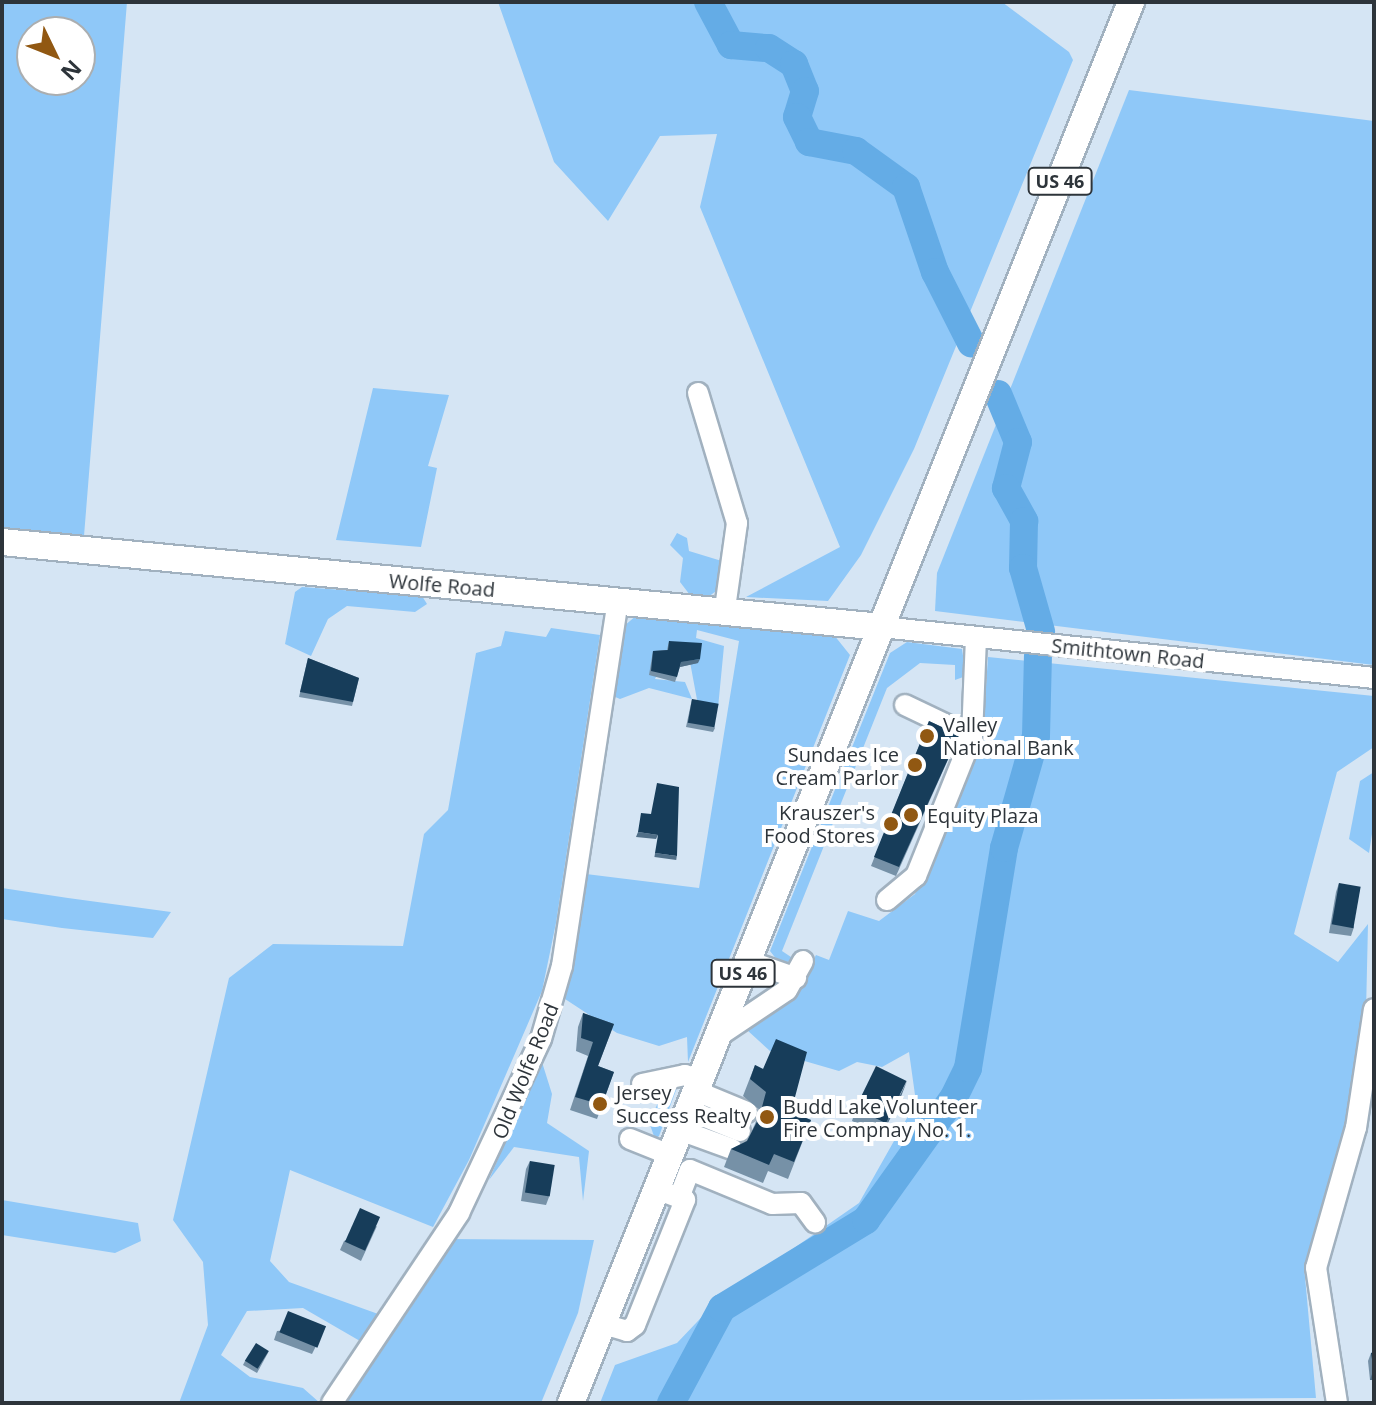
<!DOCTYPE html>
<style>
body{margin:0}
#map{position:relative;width:1376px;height:1405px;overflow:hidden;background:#d5e5f4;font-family:"Open Sans",sans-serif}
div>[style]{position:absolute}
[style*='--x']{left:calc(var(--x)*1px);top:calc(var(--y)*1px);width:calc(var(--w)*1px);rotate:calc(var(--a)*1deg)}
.green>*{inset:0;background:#8fc8f8}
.river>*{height:28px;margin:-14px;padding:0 14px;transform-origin:14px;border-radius:14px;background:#64ace6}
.roads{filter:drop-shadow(2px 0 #a1b1bf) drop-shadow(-2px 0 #a1b1bf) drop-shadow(0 2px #a1b1bf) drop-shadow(0 -2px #a1b1bf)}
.minor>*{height:20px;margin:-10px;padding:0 10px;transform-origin:10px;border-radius:10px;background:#fff}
.major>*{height:26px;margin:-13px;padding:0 13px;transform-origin:13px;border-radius:13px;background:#fff}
.wall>*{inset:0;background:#7691a7}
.shaded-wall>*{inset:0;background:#506f88;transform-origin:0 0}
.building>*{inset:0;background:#173d5a;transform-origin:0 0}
.dots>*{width:22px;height:22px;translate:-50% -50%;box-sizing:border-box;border:4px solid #fff;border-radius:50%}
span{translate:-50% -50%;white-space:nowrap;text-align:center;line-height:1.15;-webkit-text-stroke:8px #fff;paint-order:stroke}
.shield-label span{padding:2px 6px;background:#fff;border:2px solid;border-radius:6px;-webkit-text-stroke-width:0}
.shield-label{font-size:18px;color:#2d343a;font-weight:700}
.street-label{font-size:20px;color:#2d343a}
.poi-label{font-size:20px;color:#2d343a}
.left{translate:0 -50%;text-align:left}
.right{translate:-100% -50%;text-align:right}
.frame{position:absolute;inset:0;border:4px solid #2d343a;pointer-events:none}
.north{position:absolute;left:16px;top:16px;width:80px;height:80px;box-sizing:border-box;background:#fff;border:2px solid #abaeb0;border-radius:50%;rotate:133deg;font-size:22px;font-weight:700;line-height:32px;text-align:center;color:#2d343a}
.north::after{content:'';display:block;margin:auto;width:28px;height:36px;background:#915812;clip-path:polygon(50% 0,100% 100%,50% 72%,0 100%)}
</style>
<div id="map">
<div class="green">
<i style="clip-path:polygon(evenodd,2px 2px,127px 2px,84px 536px,2px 528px,2px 2px,32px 32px,80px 32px,80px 80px,32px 80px,32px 32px)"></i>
<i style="clip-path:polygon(498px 2px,1002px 2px,1069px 52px,1073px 60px,914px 449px,861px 555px,828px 601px,746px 597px,840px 547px,700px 207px,717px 134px,660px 136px,608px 221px,554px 162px)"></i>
<i style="clip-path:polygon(1129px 90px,1374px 121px,1374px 665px,935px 611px,937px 573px)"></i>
<i style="clip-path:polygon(373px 388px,449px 395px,428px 466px,437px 468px,421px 547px,336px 540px)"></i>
<i style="clip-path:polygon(677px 533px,687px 538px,689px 551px,725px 562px,723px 586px,708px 597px,690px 595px,680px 582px,683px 558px,670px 545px)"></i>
<i style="clip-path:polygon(302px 587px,422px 596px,427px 604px,415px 612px,347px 606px,328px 619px,311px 656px,285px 644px,295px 592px)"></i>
<i style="clip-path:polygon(637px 615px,834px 635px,850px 655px,688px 1062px,687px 1037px,659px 1046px,617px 1033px,565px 999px,586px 874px,699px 888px,739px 641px,697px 630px,696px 638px,724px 646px,718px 708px,698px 705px,690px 662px,667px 654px,655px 679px,685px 682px,692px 699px,649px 688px,620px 699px,613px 696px,624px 626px)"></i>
<i style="clip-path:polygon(551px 628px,600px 635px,556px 923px,542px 991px,469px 1160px,433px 1227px,290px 1170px,270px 1261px,289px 1282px,381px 1315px,360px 1341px,303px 1308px,247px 1311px,221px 1355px,250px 1377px,303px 1388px,320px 1403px,179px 1403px,208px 1325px,203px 1262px,173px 1220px,229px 978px,273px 944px,403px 946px,424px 834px,448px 810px,476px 653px,501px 646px,505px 631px,546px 637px)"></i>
<i style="clip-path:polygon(907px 642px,962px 649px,966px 676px,955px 680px,955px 665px,920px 663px,887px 688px,782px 951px,794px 959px,781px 965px,770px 951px,890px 653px)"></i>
<i style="clip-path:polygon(988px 657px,1374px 696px,1374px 747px,1337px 772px,1294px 934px,1338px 962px,1368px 924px,1365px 1057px,1304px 1266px,1316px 1398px,600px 1403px,615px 1365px,677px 1343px,716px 1302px,859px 1203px,916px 1102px,909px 1052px,882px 1067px,857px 1062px,839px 1071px,770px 1051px,747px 1030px,796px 993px,816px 955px,829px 960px,848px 911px,879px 921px,915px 894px,983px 731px)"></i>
<i style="clip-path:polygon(1374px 772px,1374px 821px,1369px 853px,1349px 839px,1360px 781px)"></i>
<i style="clip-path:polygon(2px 888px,68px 898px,171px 912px,153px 938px,62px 928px,2px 919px)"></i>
<i style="clip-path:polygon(541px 1059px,552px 1094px,547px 1123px,589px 1151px,583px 1201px,579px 1157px,514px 1147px,489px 1180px)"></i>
<i style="clip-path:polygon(678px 1085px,659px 1136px,655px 1139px,649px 1122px,665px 1088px)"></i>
<i style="clip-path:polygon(2px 1200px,138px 1223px,141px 1241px,115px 1253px,2px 1235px)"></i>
<i style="clip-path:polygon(447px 1239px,594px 1240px,578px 1313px,541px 1403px,343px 1403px)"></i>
</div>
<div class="river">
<i style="--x:708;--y:2;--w:49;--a:61.9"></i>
<i style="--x:731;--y:45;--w:38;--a:5"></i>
<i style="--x:769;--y:48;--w:30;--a:33"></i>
<i style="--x:794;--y:64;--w:29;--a:68"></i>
<i style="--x:805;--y:91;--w:27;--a:107"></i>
<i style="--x:797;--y:117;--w:28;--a:64"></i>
<i style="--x:809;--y:142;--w:48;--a:10.8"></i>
<i style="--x:856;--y:151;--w:62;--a:35.8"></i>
<i style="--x:906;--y:187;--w:90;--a:71.2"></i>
<i style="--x:935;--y:272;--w:80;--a:63.1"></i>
<i style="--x:998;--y:394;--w:52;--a:67.4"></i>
<i style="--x:1018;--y:442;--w:48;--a:104.6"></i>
<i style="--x:1006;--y:488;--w:38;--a:61"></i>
<i style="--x:1024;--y:521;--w:47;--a:91.2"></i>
<i style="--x:1023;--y:568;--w:66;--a:74.1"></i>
<i style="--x:671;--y:1403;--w:108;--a:-61.8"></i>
<i style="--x:722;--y:1308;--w:169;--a:-31.4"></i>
<i style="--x:866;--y:1220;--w:151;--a:-54.4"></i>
<i style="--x:954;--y:1097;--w:32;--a:-64"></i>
<i style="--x:968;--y:1068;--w:223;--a:-80.7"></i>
<i style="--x:1004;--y:848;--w:116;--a:-74.1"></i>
<i style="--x:1036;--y:736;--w:80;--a:-88.6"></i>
</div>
<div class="roads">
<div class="minor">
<i style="--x:698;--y:393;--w:136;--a:73.3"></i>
<i style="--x:737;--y:523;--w:86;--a:98"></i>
<i style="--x:881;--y:627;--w:496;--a:5.9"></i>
<i style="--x:905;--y:705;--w:74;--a:25.5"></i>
<i style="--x:887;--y:900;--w:38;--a:-40"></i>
<i style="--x:916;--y:876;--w:150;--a:-68.1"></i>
<i style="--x:972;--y:737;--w:99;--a:-87.7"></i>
<i style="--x:748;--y:961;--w:51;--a:19.5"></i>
<i style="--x:717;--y:1037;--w:84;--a:-33.9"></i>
<i style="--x:787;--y:990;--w:33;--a:-61"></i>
<i style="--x:642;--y:1084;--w:44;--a:-11.8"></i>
<i style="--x:685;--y:1075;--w:16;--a:18"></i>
<i style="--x:696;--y:1091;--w:55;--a:22.4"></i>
<i style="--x:688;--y:1110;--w:56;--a:22"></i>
<i style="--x:680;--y:1130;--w:55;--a:20.1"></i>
<i style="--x:630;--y:1139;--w:43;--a:21.8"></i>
<i style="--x:679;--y:1198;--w:30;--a:-69"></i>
<i style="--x:690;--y:1170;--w:89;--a:22.5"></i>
<i style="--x:772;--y:1204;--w:29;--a:-2"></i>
<i style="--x:801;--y:1203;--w:24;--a:54"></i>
<i style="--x:603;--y:1324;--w:25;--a:16"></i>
<i style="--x:627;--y:1331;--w:10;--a:-37"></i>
<i style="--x:635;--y:1325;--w:135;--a:-68.2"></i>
<i style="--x:685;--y:1200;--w:31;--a:-159"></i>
<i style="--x:332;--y:1403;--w:229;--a:-56.2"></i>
<i style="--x:459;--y:1213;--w:192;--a:-64.8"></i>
<i style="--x:541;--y:1039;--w:76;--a:-74"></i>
<i style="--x:562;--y:966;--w:369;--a:-81.3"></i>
<i style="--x:1337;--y:1403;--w:137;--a:-98.8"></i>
<i style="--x:1316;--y:1268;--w:146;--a:-74.1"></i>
<i style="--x:1356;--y:1128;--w:120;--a:-81.4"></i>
</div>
<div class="major">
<i style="--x:2;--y:542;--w:883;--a:5.52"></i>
<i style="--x:571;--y:1403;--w:1509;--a:-68.21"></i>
</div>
</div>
<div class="wall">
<i style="clip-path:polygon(669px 641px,698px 663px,680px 667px,675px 682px,649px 675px,653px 651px,667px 650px)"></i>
<i style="clip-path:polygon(308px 658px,359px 678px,352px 706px,299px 697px)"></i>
<i style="clip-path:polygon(692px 699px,715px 728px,713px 732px,686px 727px)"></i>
<i style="clip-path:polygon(929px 721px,959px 735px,896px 876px,871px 866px)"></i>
<i style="clip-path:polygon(1339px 883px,1354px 927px,1351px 936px,1329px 933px,1336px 892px)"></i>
<i style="clip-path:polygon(583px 1013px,614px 1024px,598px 1066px,614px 1072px,597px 1119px,570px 1110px,588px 1056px,576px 1051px,578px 1027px)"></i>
<i style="clip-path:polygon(755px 1065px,763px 1069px,791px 1112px,811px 1120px,788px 1179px,768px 1171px,763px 1183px,724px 1167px,731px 1149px,747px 1141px,755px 1124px,760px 1110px,743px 1096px)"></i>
<i style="clip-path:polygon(902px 1094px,882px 1135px,852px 1121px,856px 1108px)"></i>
<i style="clip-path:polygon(530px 1161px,549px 1197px,546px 1205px,521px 1201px,526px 1169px)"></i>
<i style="clip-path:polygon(377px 1226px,361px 1261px,340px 1250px,344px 1241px)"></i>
<i style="clip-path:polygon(326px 1326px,312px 1354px,274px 1340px,277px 1331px)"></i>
<i style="clip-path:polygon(269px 1351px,257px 1373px,243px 1365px,245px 1361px)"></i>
<i style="clip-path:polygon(1374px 1352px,1374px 1380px,1370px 1380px,1368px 1361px,1371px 1353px)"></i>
</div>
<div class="shaded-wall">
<i style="clip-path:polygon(700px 659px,698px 663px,680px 667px,681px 662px)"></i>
<i style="clip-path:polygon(638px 832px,658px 835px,656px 839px,636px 837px)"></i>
<i style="left:655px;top:853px;width:22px;height:4px;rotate:8deg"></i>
<i style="clip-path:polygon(907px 1081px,902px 1094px,882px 1135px,887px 1122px)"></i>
<i style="clip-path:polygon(1373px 1371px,1374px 1380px,1370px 1380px)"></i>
</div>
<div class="building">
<i style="clip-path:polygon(669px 641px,702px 643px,700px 659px,681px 662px,677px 677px,651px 671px,653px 651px,668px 650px)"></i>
<i style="clip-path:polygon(308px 658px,359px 678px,353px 702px,300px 692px)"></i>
<i style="left:692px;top:699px;width:27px;height:24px;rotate:10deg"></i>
<i style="clip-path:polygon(929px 721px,959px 735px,899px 867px,874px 857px)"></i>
<i style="clip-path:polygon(657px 783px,679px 787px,677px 856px,655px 853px,658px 835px,638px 832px,641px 813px,651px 814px)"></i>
<i style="left:1339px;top:883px;width:22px;height:42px;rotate:10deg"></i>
<i style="clip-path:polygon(583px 1013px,614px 1024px,598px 1066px,614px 1072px,602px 1105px,575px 1097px,593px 1042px,581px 1038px)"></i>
<i style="clip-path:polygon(776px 1039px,807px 1052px,791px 1112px,811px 1120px,794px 1162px,774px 1154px,769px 1165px,731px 1149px,747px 1141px,759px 1118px,766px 1092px,750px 1079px,755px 1065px,763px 1069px)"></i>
<i style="left:876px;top:1066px;width:34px;height:47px;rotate:26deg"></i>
<i style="left:530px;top:1161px;width:25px;height:32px;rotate:9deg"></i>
<i style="left:360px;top:1208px;width:22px;height:37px;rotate:24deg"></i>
<i style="left:288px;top:1311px;width:41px;height:23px;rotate:22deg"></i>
<i style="left:256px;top:1343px;width:15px;height:21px;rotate:32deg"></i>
<i style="clip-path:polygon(1374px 1352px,1374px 1372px,1371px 1353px)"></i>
</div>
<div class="dots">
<i style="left:927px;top:736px;background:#915812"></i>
<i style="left:915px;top:765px;background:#915812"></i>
<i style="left:911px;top:815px;background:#915812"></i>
<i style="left:891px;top:824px;background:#915812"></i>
<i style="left:600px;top:1104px;background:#915812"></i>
<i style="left:767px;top:1117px;background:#915812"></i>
</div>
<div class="shield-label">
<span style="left:1060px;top:181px">US 46</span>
<span style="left:743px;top:973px">US 46</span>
</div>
<div class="street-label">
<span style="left:442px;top:585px;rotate:5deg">Wolfe Road</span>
<span style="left:1128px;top:653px;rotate:6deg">Smithtown Road</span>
<span style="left:525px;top:1071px;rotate:-68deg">Old Wolfe Road</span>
</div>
<div class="poi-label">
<span class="left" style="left:943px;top:736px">Valley<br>National Bank</span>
<span class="right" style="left:899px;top:766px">Sundaes Ice<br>Cream Parlor</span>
<span class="right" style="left:875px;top:824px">Krauszer's<br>Food Stores</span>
<span class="left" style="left:927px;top:815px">Equity Plaza</span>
<span class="left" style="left:616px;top:1104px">Jersey<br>Success Realty</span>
<span class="left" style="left:783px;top:1118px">Budd Lake Volunteer<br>Fire Compnay No. 1.</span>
</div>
<div class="frame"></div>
<div class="north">N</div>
</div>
